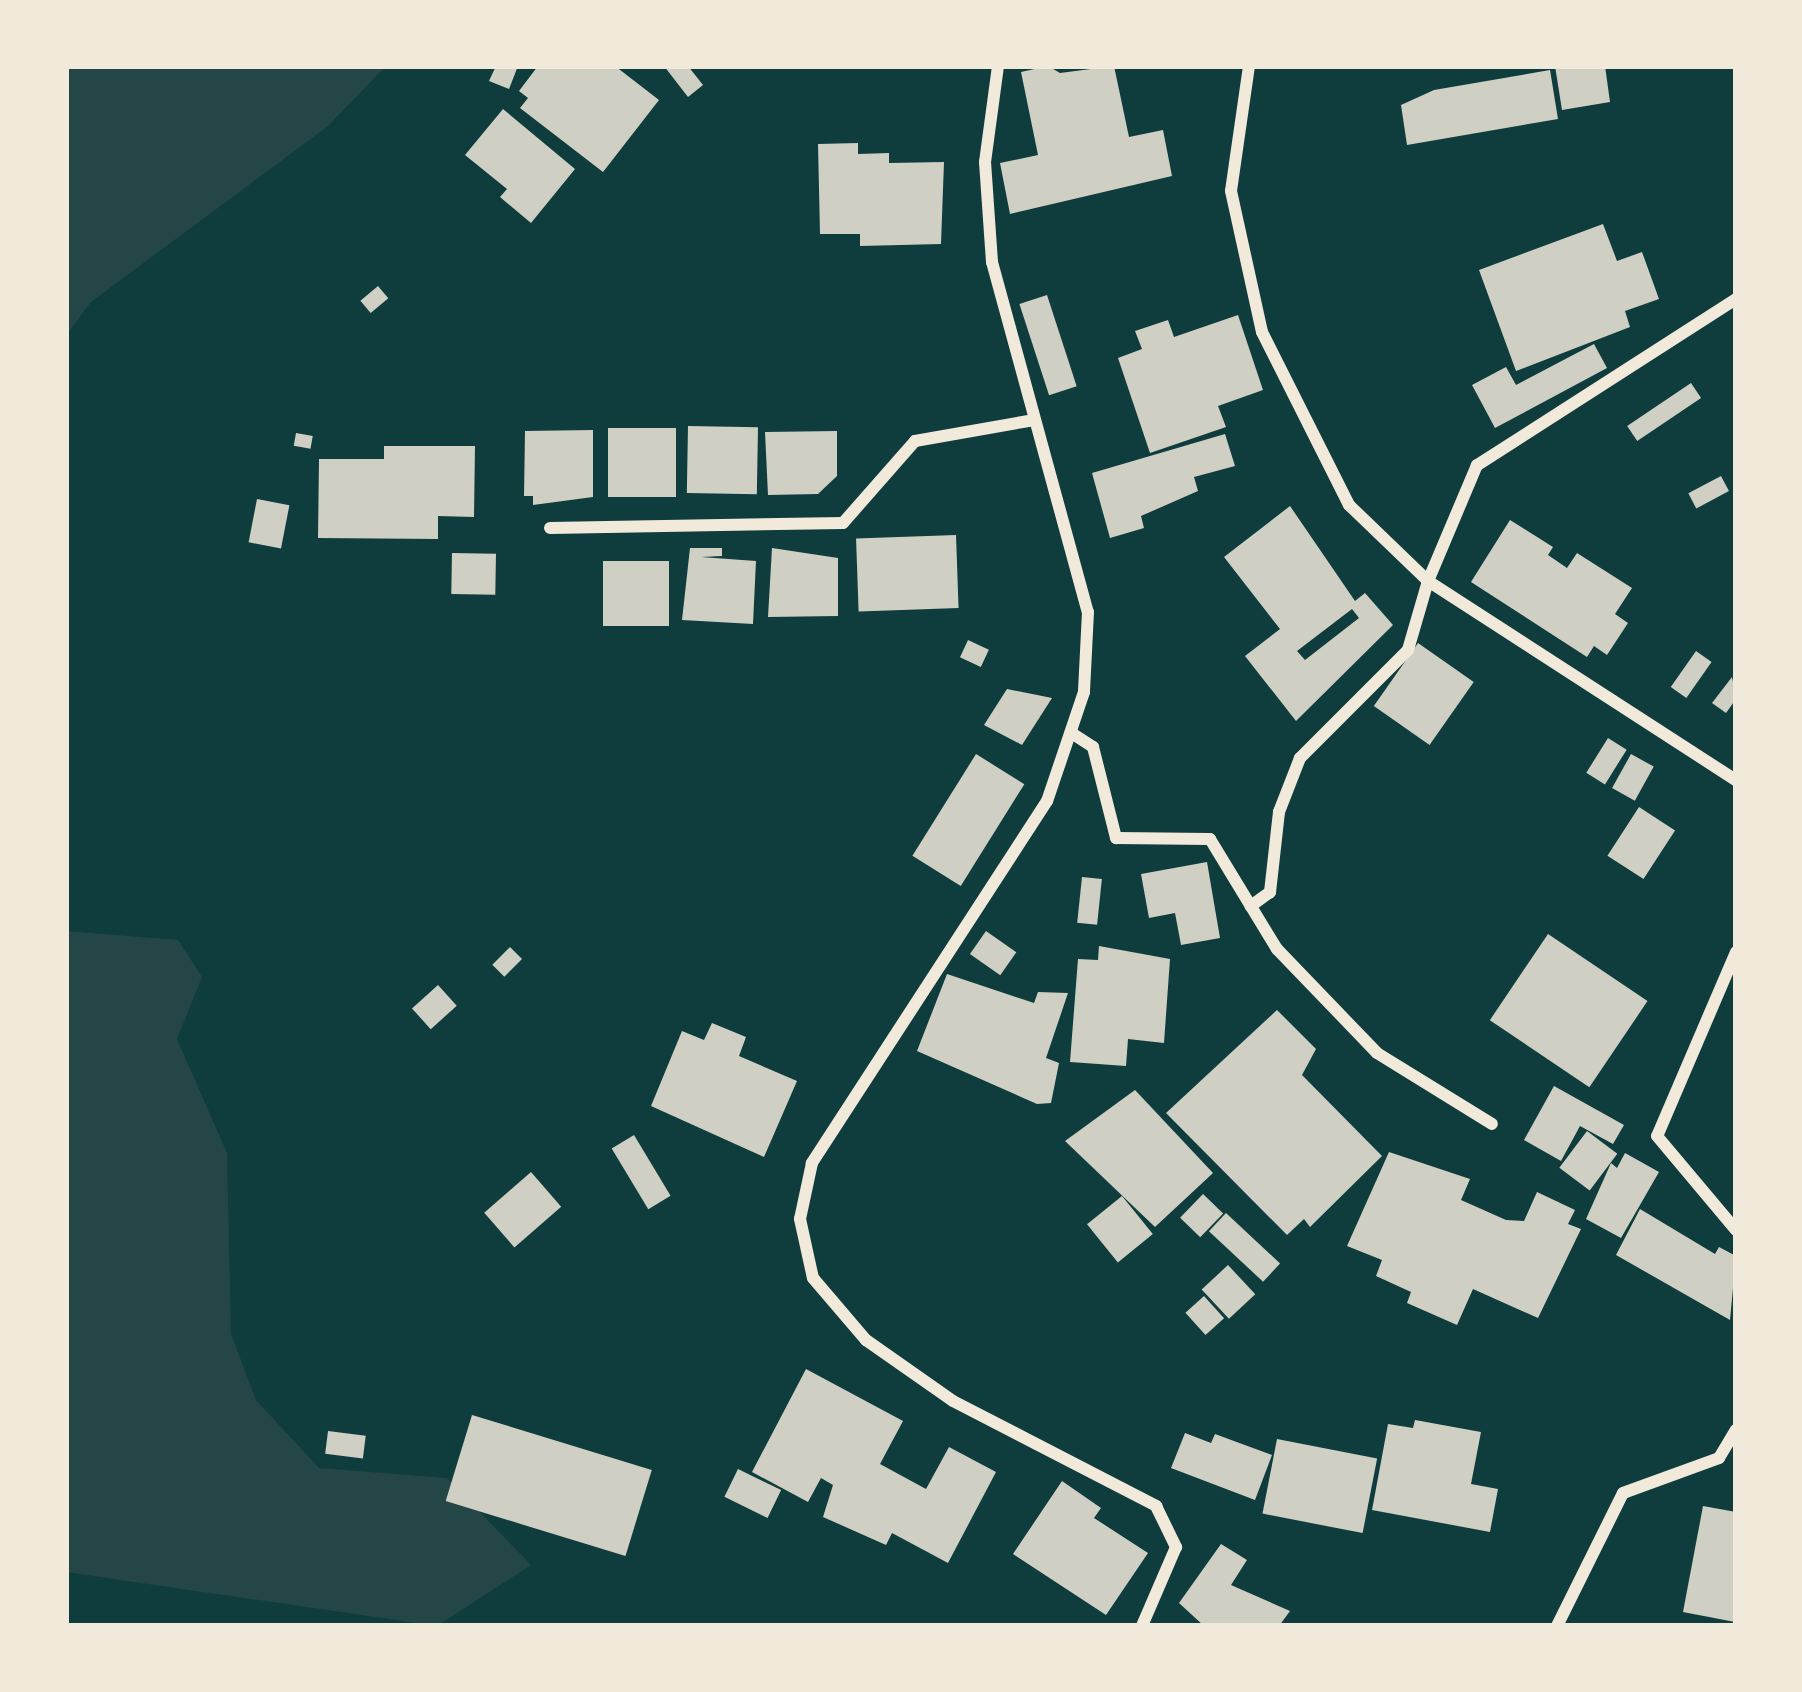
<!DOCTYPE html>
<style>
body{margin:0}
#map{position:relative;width:1802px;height:1692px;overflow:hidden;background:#0f3d3e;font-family:Inter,sans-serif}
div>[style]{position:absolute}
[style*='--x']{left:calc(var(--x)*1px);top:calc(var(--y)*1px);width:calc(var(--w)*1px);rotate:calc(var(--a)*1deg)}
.green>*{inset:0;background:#244646}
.building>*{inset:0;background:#cfcfc3;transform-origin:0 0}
.minor>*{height:12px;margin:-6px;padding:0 6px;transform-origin:6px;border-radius:6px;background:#f1e9da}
span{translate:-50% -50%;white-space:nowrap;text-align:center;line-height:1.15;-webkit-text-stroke:12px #f1e9da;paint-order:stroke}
.frame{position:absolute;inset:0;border:69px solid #f1e9da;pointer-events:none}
</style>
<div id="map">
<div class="green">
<i style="clip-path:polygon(66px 66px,386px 66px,328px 126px,91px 302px,66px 335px)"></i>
<i style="clip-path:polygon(66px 931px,178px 940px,202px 977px,177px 1039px,227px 1153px,231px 1334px,256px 1400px,319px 1468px,447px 1478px,531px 1565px,437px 1626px,66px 1572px)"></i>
</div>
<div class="building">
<i style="clip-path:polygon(496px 66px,518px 66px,509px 89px,489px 81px)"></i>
<i style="clip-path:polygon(538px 66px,615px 66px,659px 100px,603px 172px,520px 108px,528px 98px,519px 91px)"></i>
<i style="clip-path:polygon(664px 66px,688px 66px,703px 85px,688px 97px)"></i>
<i style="clip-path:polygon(1048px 66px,1060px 73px,1114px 66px,1129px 137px,1163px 130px,1172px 176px,1010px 214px,1000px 163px,1038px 155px,1021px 72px)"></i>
<i style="clip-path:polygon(1555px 66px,1605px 66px,1610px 102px,1562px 110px)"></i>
<i style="clip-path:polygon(1550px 70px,1558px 119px,1407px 145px,1401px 105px,1434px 90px)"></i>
<i style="clip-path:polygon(503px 109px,575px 169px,531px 223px,500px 197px,507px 189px,465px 155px)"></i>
<i style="clip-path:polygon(858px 143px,858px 154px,889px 153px,889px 163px,944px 162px,941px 244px,860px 246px,860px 234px,820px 234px,818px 144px)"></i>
<i style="clip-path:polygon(1603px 224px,1617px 261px,1642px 252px,1659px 299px,1625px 311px,1630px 327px,1516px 371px,1479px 270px)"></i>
<i style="left:378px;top:286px;width:16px;height:23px;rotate:50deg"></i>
<i style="left:1047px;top:295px;width:96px;height:29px;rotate:72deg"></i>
<i style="clip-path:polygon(1238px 315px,1263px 390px,1218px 406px,1226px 427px,1150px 453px,1118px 358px,1142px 349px,1135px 331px,1168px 320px,1174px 337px)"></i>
<i style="clip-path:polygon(1594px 344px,1607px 368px,1495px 428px,1472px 385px,1506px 367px,1516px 385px)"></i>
<i style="left:1691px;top:383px;width:18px;height:77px;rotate:56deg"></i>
<i style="left:688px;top:426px;width:70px;height:67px;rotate:1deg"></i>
<i style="left:608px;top:428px;width:68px;height:69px"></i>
<i style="clip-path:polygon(593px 430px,593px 497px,533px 505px,533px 496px,524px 496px,525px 431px)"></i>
<i style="clip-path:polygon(837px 431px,837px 476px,818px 494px,768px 495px,765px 432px)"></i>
<i style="left:296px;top:433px;width:17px;height:13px;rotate:10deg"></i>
<i style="clip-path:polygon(1225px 434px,1235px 466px,1194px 477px,1198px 491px,1141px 516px,1144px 528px,1110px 538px,1092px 473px)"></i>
<i style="clip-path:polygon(384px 446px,475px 446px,474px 517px,438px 516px,438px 539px,318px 538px,319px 459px,384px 459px)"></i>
<i style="left:1721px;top:476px;width:17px;height:37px;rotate:62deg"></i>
<i style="left:257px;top:499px;width:33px;height:44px;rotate:11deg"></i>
<i style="clip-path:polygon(evenodd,1290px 506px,1355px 601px,1365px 593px,1393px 625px,1296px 721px,1245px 656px,1280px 629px,1224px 557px,1290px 506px,1352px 609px,1359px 618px,1305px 660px,1297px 651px,1352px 609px)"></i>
<i style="clip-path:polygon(1510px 520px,1553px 547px,1548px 555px,1567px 568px,1577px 553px,1632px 588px,1615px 614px,1628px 623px,1607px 655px,1594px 646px,1587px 657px,1471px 582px)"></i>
<i style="left:956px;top:535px;width:73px;height:100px;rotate:88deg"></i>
<i style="clip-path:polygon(690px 548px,722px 548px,722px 556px,701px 557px,756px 561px,753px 624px,682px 620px)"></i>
<i style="clip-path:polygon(772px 548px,838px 558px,838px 616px,768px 617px)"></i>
<i style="left:452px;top:553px;width:44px;height:41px;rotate:1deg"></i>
<i style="left:603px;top:561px;width:66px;height:65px"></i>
<i style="left:968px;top:640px;width:23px;height:19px;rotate:25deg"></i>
<i style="left:1418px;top:643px;width:68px;height:77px;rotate:35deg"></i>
<i style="left:1696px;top:651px;width:19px;height:44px;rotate:35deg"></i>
<i style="clip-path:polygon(1732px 677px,1736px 699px,1726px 713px,1712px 703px)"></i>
<i style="clip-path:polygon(1007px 689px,1052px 698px,1022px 745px,984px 725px)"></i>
<i style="left:1608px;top:738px;width:22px;height:41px;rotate:32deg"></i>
<i style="left:976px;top:754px;width:57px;height:120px;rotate:32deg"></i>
<i style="left:1631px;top:754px;width:26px;height:39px;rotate:29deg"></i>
<i style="left:1639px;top:807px;width:43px;height:58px;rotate:33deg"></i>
<i style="clip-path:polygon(1207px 862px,1220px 938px,1181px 945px,1175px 913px,1149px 918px,1141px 874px)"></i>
<i style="left:1082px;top:877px;width:20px;height:46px;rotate:6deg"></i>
<i style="left:986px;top:931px;width:37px;height:28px;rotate:35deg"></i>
<i style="left:1548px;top:934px;width:120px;height:104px;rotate:34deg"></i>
<i style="clip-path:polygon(1099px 946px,1170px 959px,1164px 1043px,1128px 1039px,1126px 1066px,1070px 1062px,1078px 959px,1098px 960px)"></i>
<i style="left:510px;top:947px;width:17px;height:25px;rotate:45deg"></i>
<i style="clip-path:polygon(947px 974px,1034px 1003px,1038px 992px,1068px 993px,1046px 1058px,1059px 1063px,1051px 1103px,1037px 1104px,917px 1051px)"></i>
<i style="left:438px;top:985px;width:28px;height:35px;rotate:48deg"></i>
<i style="clip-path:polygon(1277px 1010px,1316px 1049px,1302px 1075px,1382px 1156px,1310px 1227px,1304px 1219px,1287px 1235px,1166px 1113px)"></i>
<i style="clip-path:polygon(712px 1023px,746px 1037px,739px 1056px,797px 1081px,764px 1157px,651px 1106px,682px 1031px,704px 1040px)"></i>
<i style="clip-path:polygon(1554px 1086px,1624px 1125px,1613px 1144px,1580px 1126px,1561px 1161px,1524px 1140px)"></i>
<i style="clip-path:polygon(1135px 1090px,1213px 1173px,1155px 1227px,1065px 1141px)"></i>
<i style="left:1587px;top:1131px;width:38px;height:46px;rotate:37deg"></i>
<i style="left:634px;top:1135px;width:71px;height:26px;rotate:59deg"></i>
<i style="clip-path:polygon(1389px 1152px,1470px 1179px,1461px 1200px,1506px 1220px,1524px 1221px,1537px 1192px,1575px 1210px,1568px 1224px,1581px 1229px,1538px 1318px,1473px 1289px,1457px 1325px,1407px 1303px,1411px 1292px,1376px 1276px,1382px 1260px,1347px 1246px)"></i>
<i style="clip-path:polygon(1625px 1153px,1659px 1172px,1621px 1238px,1586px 1219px,1611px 1163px,1617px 1168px)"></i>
<i style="left:531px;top:1172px;width:46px;height:62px;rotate:49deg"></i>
<i style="left:1203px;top:1194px;width:28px;height:33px;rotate:44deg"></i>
<i style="left:1122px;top:1196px;width:49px;height:45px;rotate:51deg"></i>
<i style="clip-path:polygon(1640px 1209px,1715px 1254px,1719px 1247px,1736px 1256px,1730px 1320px,1616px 1255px)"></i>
<i style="left:1226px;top:1213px;width:74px;height:25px;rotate:43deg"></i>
<i style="left:1228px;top:1265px;width:40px;height:36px;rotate:47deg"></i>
<i style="left:1204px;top:1296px;width:30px;height:25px;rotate:48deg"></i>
<i style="clip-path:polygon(806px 1369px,903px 1421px,880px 1464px,926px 1489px,949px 1447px,996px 1472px,948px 1563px,892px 1533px,886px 1545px,823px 1517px,833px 1485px,821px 1478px,808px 1502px,752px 1472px)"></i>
<i style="left:472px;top:1415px;width:188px;height:90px;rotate:17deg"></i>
<i style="clip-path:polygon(1415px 1420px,1481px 1432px,1471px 1484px,1498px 1489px,1490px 1532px,1372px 1510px,1388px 1424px,1413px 1428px)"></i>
<i style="left:328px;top:1431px;width:38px;height:23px;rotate:7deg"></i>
<i style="clip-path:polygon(1185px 1433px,1211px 1443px,1215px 1434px,1272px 1455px,1255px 1500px,1171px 1468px)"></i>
<i style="left:1277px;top:1439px;width:102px;height:76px;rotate:11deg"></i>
<i style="left:738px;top:1469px;width:48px;height:31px;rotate:26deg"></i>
<i style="clip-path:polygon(1062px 1481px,1101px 1508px,1094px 1518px,1148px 1553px,1106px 1615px,1013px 1554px)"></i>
<i style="clip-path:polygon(1703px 1506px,1736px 1512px,1735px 1622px,1683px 1612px)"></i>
<i style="clip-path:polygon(1221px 1544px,1247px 1560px,1231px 1585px,1290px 1611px,1279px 1626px,1204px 1626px,1179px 1603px)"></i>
</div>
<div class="minor">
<i style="--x:998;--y:66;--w:97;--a:97.7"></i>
<i style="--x:985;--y:162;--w:100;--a:86"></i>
<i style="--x:992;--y:262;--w:363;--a:74.7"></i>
<i style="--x:1088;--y:612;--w:80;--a:92.9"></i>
<i style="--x:1084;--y:692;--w:115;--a:108.7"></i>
<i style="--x:1047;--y:801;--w:432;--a:123"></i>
<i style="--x:812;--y:1163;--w:57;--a:102.1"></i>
<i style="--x:800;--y:1219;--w:60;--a:77.6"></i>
<i style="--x:813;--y:1278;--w:82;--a:49.5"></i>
<i style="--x:866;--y:1340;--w:106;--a:35"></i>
<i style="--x:953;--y:1401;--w:229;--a:27.3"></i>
<i style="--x:1156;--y:1506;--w:46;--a:64"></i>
<i style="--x:1176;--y:1547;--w:86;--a:113.3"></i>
<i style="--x:1249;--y:66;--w:126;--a:98.2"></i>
<i style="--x:1231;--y:191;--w:144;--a:77.6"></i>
<i style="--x:1262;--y:332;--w:194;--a:63.3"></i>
<i style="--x:1349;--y:505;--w:110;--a:43.9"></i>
<i style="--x:1428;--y:581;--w:72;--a:106.2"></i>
<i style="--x:1408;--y:650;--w:153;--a:135"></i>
<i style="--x:1300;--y:758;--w:58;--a:111.3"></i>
<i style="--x:1279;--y:812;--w:81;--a:96.4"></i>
<i style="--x:1270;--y:892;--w:24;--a:144"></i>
<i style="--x:1736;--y:299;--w:308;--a:147.3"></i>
<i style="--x:1477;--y:465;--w:126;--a:112.9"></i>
<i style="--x:1428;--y:581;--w:367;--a:32.9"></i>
<i style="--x:550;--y:528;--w:293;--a:-1"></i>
<i style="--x:843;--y:523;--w:109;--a:-48.7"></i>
<i style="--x:915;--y:441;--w:121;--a:-10"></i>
<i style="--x:1073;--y:734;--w:24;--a:33"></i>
<i style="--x:1093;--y:747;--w:94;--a:75.8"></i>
<i style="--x:1116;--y:838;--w:94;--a:0.6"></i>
<i style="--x:1210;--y:839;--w:129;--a:58.7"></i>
<i style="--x:1277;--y:949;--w:144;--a:46.1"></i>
<i style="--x:1377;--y:1053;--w:135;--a:31.7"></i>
<i style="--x:1736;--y:952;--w:200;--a:113.2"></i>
<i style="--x:1657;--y:1136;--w:123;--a:50"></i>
<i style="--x:1557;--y:1626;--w:148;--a:-63.6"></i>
<i style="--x:1623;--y:1493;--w:102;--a:-20"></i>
<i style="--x:1719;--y:1458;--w:33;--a:-59"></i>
</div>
<div class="frame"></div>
</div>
